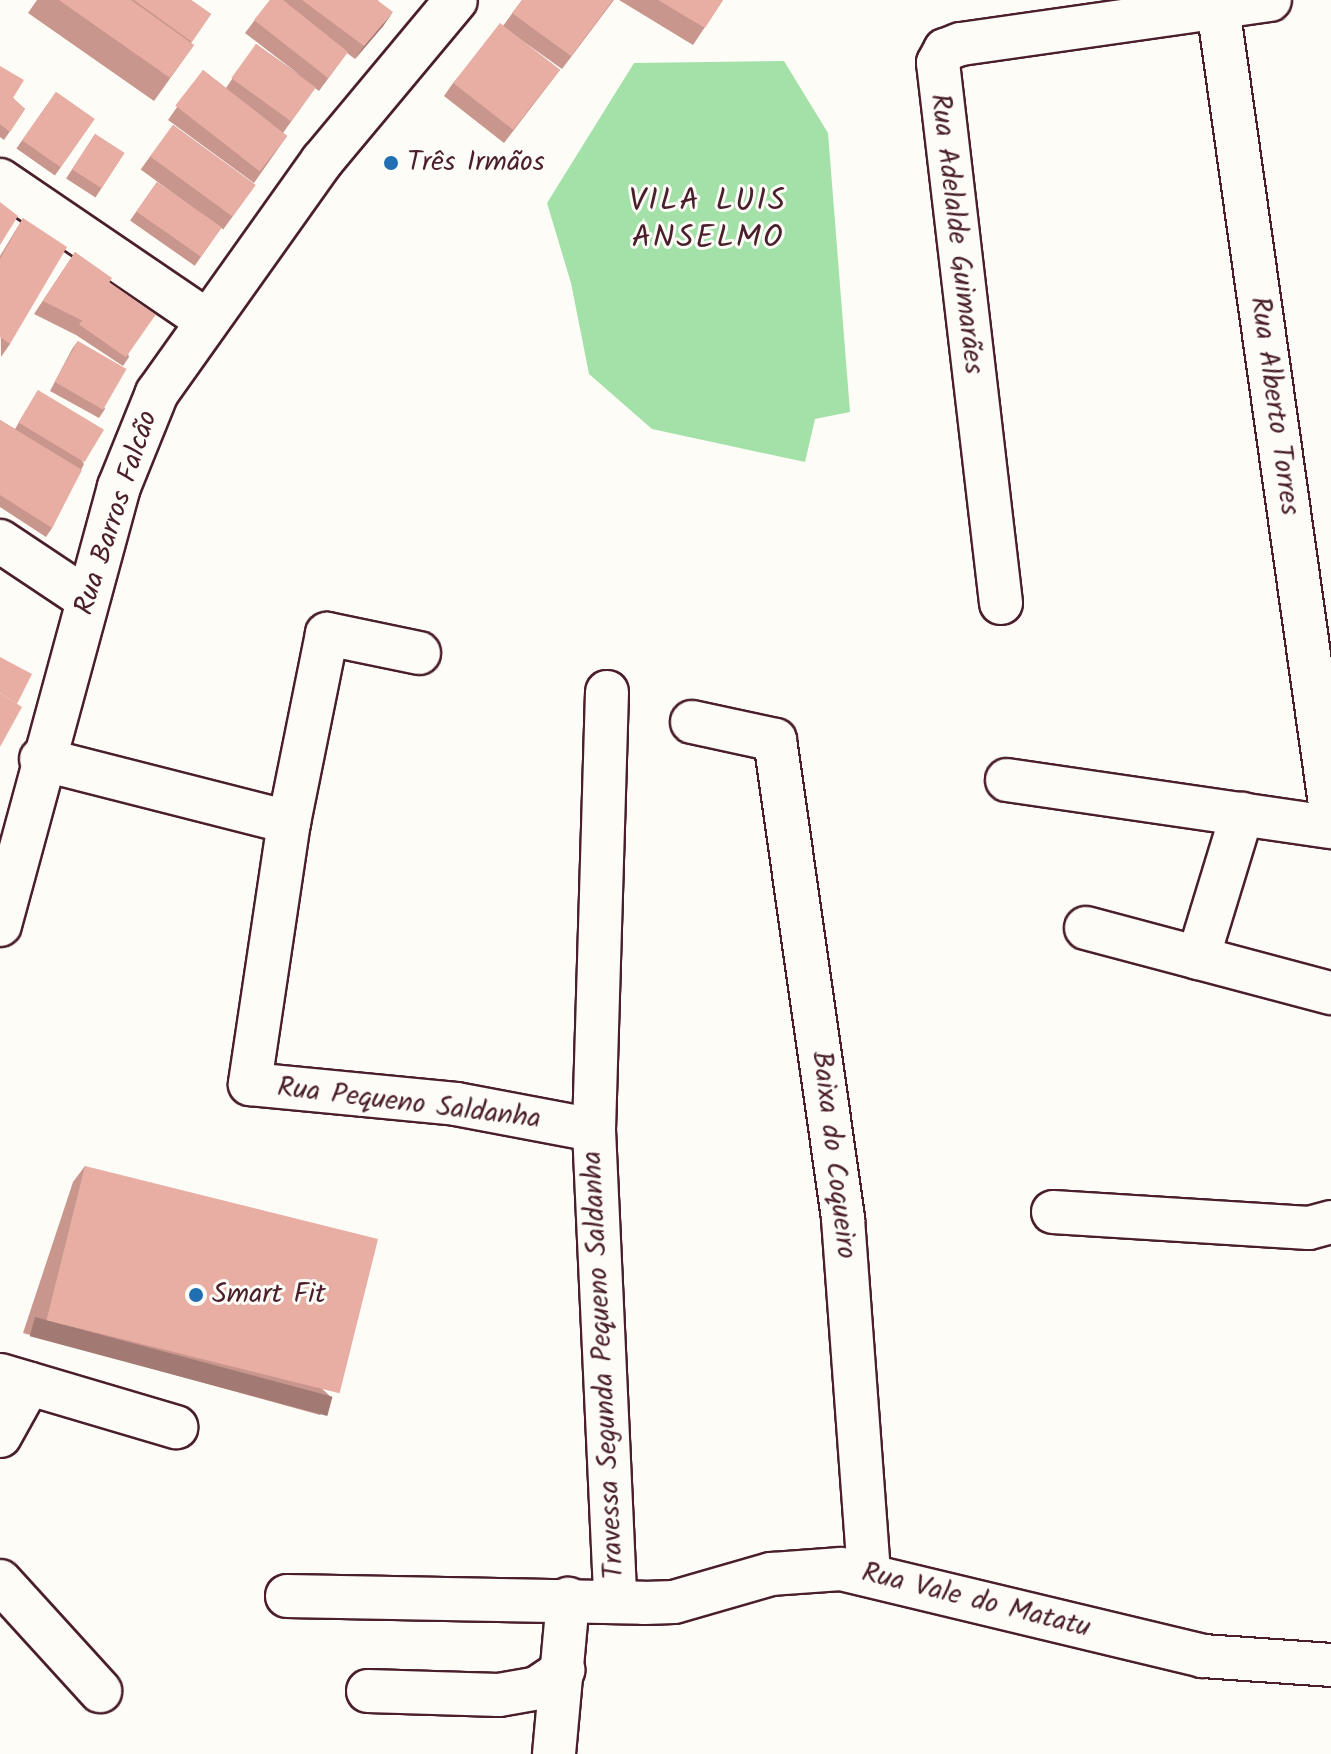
<!DOCTYPE html>
<meta charset="utf-8">
<style>
body{margin:0}
#map{position:relative;width:1331px;height:1754px;overflow:hidden;background:#fdfcf7;font-family:Kalam,sans-serif}
div>[style]{position:absolute}
[style*='--x']{left:calc(var(--x)*1px);top:calc(var(--y)*1px);width:calc(var(--w)*1px);rotate:calc(var(--a)*1deg)}
.green>*{inset:0;background:#a3e1a8}
.roads{filter:drop-shadow(2px 0 #4a1f2b) drop-shadow(-2px 0 #4a1f2b) drop-shadow(0 2px #4a1f2b) drop-shadow(0 -2px #4a1f2b)}
.minor>*{height:42px;margin:-21px;padding:0 21px;transform-origin:21px;border-radius:21px;background:#fdfcf7}
.wall>*{inset:0;background:#c8968d;transform-origin:0 0}
.shaded-wall>*{inset:0;background:#a27a73;transform-origin:0 0}
.building>*{inset:0;background:#e8aea4;transform-origin:0 0}
.dots>*{width:22px;height:22px;translate:-50% -50%;box-sizing:border-box;border:4px solid #fdfcf7;border-radius:50%}
span{translate:-50% -50%;white-space:nowrap;text-align:center;line-height:1.15;-webkit-text-stroke:6px #fdfcf7;paint-order:stroke}
.poi-label{font-size:28px;color:#4a1f2b}
.left{translate:0 -50%;text-align:left}
.street-label{font-size:28px;color:#4a1f2b}
.quarter-label{font-size:32px;color:#4a1f2b;letter-spacing:2px}
</style>
<div id="map">
<div class="green">
<i style="clip-path:polygon(784px 61px,828px 133px,850px 412px,815px 419px,805px 462px,652px 429px,589px 374px,571px 283px,547px 203px,634px 63px)"></i>
</div>
<div class="roads">
<div class="minor">
<i style="--x:1217;--y:0;--w:819;--a:82"></i>
<i style="--x:0;--y:180;--w:249;--a:34.2"></i>
<i style="--x:0;--y:541;--w:105;--a:33.7"></i>
<i style="--x:1001;--y:603;--w:544;--a:-96.65"></i>
<i style="--x:938;--y:63;--w:15;--a:-62"></i>
<i style="--x:945;--y:50;--w:17;--a:-21"></i>
<i style="--x:961;--y:44;--w:312;--a:-8.1"></i>
<i style="--x:419;--y:653;--w:94;--a:-168.3"></i>
<i style="--x:327;--y:634;--w:192;--a:101.4"></i>
<i style="--x:289;--y:822;--w:265;--a:98.5"></i>
<i style="--x:250;--y:1084;--w:207;--a:5.5"></i>
<i style="--x:456;--y:1104;--w:140;--a:10.7"></i>
<i style="--x:607;--y:692;--w:438;--a:91.7"></i>
<i style="--x:594;--y:1130;--w:471;--a:87.4"></i>
<i style="--x:692;--y:722;--w:85;--a:12.2"></i>
<i style="--x:775;--y:740;--w:484;--a:81.9"></i>
<i style="--x:843;--y:1219;--w:354;--a:85.8"></i>
<i style="--x:41;--y:759;--w:256;--a:14.3"></i>
<i style="--x:1007;--y:780;--w:327;--a:8.3"></i>
<i style="--x:0;--y:925;--w:454;--a:-74.8"></i>
<i style="--x:119;--y:487;--w:101;--a:-68"></i>
<i style="--x:157;--y:393;--w:285;--a:-54.6"></i>
<i style="--x:322;--y:161;--w:209;--a:-50.2"></i>
<i style="--x:1086;--y:928;--w:253;--a:14.9"></i>
<i style="--x:1198;--y:958;--w:151;--a:-73"></i>
<i style="--x:1053;--y:1212;--w:256;--a:3.6"></i>
<i style="--x:1309;--y:1228;--w:23;--a:-15"></i>
<i style="--x:0;--y:1375;--w:184;--a:16.5"></i>
<i style="--x:0;--y:1436;--w:60;--a:-60.9"></i>
<i style="--x:0;--y:1581;--w:149;--a:47.7"></i>
<i style="--x:287;--y:1596;--w:357;--a:1.1"></i>
<i style="--x:644;--y:1603;--w:30;--a:-2"></i>
<i style="--x:674;--y:1602;--w:101;--a:-16.1"></i>
<i style="--x:771;--y:1574;--w:70;--a:-4.1"></i>
<i style="--x:841;--y:1569;--w:372;--a:13.5"></i>
<i style="--x:1203;--y:1656;--w:128;--a:4"></i>
<i style="--x:368;--y:1691;--w:131;--a:1.7"></i>
<i style="--x:499;--y:1695;--w:39;--a:-10"></i>
<i style="--x:537;--y:1688;--w:32;--a:-34"></i>
<i style="--x:554;--y:1754;--w:156;--a:-84.8"></i>
</div>
</div>
<div class="wall">
<i style="clip-path:polygon(37px 0,191px 0,211px 14px,191px 43px,194px 45px,154px 101px,28px 13px)"></i>
<i style="clip-path:polygon(270px 0,378px 0,384px 25px,355px 59px,347px 53px,319px 91px,315px 88px,283px 133px,287px 136px,254px 183px,168px 120px,203px 70px,226px 88px,256px 44px,301px 76px,245px 33px)"></i>
<i style="clip-path:polygon(522px 0,614px 0,562px 69px,513px 34px,560px 70px,504px 143px,444px 96px,453px 83px,503px 26px)"></i>
<i style="clip-path:polygon(619px 0,723px 0,693px 45px)"></i>
<i style="clip-path:polygon(0 66px,13px 98px,25px 109px,4px 140px,0 137px)"></i>
<i style="left:56px;top:92px;width:47px;height:69px;rotate:35deg"></i>
<i style="left:173px;top:125px;width:102px;height:55px;rotate:36deg"></i>
<i style="left:95px;top:134px;width:35px;height:53px;rotate:33deg"></i>
<i style="left:157px;top:182px;width:79px;height:47px;rotate:35deg"></i>
<i style="clip-path:polygon(23px 218px,10px 344px,1px 357px,0 256px)"></i>
<i style="clip-path:polygon(75px 252px,109px 282px,129px 357px,123px 366px,76px 335px,34px 314px)"></i>
<i style="clip-path:polygon(78px 341px,105px 409px,99px 418px,50px 391px,72px 349px)"></i>
<i style="clip-path:polygon(38px 390px,84px 464px,52px 528px,46px 537px,0 507px,0 420px,15px 429px)"></i>
<i style="clip-path:polygon(85px 1166px,332px 1398px,320px 1415px,23px 1333px,73px 1182px)"></i>
</div>
<div class="shaded-wall">
<i style="clip-path:polygon(393px 12px,384px 25px,355px 59px,364px 46px)"></i>
<i style="left:35px;top:1317px;width:308px;height:20px;rotate:15deg"></i>
</div>
<div class="building">
<i style="clip-path:polygon(59px 0,131px 0,194px 45px,170px 78px)"></i>
<i style="clip-path:polygon(134px 0,191px 0,211px 14px,192px 42px)"></i>
<i style="clip-path:polygon(270px 0,283px 0,348px 52px,328px 78px,254px 20px)"></i>
<i style="clip-path:polygon(302px 0,377px 0,393px 12px,364px 46px)"></i>
<i style="clip-path:polygon(522px 0,613px 0,571px 56px,512px 13px)"></i>
<i style="clip-path:polygon(658px 0,723px 0,705px 28px)"></i>
<i style="left:500px;top:23px;width:76px;height:76px;rotate:38deg"></i>
<i style="left:256px;top:44px;width:74px;height:42px;rotate:36deg"></i>
<i style="clip-path:polygon(0 66px,24px 80px,13px 98px,25px 109px,10px 132px,0 124px)"></i>
<i style="left:203px;top:70px;width:107px;height:45px;rotate:38deg"></i>
<i style="left:56px;top:92px;width:47px;height:59px;rotate:35deg"></i>
<i style="left:173px;top:125px;width:102px;height:39px;rotate:36deg"></i>
<i style="left:95px;top:134px;width:35px;height:42px;rotate:33deg"></i>
<i style="left:157px;top:182px;width:79px;height:36px;rotate:35deg"></i>
<i style="clip-path:polygon(0 202px,18px 216px,0 245px)"></i>
<i style="clip-path:polygon(23px 218px,67px 247px,10px 344px,0 337px,0 259px)"></i>
<i style="clip-path:polygon(75px 252px,112px 278px,85px 322px,43px 301px)"></i>
<i style="left:109px;top:282px;width:57px;height:52px;rotate:35deg"></i>
<i style="left:78px;top:341px;width:56px;height:47px;rotate:30deg"></i>
<i style="left:38px;top:390px;width:77px;height:38px;rotate:31deg"></i>
<i style="clip-path:polygon(0 420px,82px 470px,52px 528px,0 495px)"></i>
<i style="clip-path:polygon(0 657px,32px 674px,17px 704px,0 693px)"></i>
<i style="clip-path:polygon(0 693px,22px 707px,0 747px)"></i>
<i style="left:85px;top:1166px;width:302px;height:159px;rotate:14deg"></i>
</div>
<div class="dots">
<i style="left:391px;top:163px;background:#1f6fb2"></i>
<i style="left:196px;top:1295px;background:#1f6fb2"></i>
</div>
<div class="poi-label">
<span class="left" style="left:407px;top:163px">Três Irmãos</span>
<span class="left" style="left:212px;top:1295px">Smart Fit</span>
</div>
<div class="street-label">
<span style="left:956px;top:234px;rotate:83deg">Rua Adelalde Guimarães</span>
<span style="left:1274px;top:406px;rotate:82deg">Rua Alberto Torres</span>
<span style="left:117px;top:513px;rotate:-72deg">Rua Barros Falcão</span>
<span style="left:409px;top:1104px;rotate:7deg">Rua Pequeno Saldanha</span>
<span style="left:833px;top:1155px;rotate:83deg">Baixa do Coqueiro</span>
<span style="left:604px;top:1365px;rotate:-93deg">Travessa Segunda Pequeno Saldanha</span>
<span style="left:976px;top:1601px;rotate:14deg">Rua Vale do Matatu</span>
</div>
<div class="quarter-label">
<span style="left:708px;top:221px">VILA LUIS<br>ANSELMO</span>
</div>
</div>
